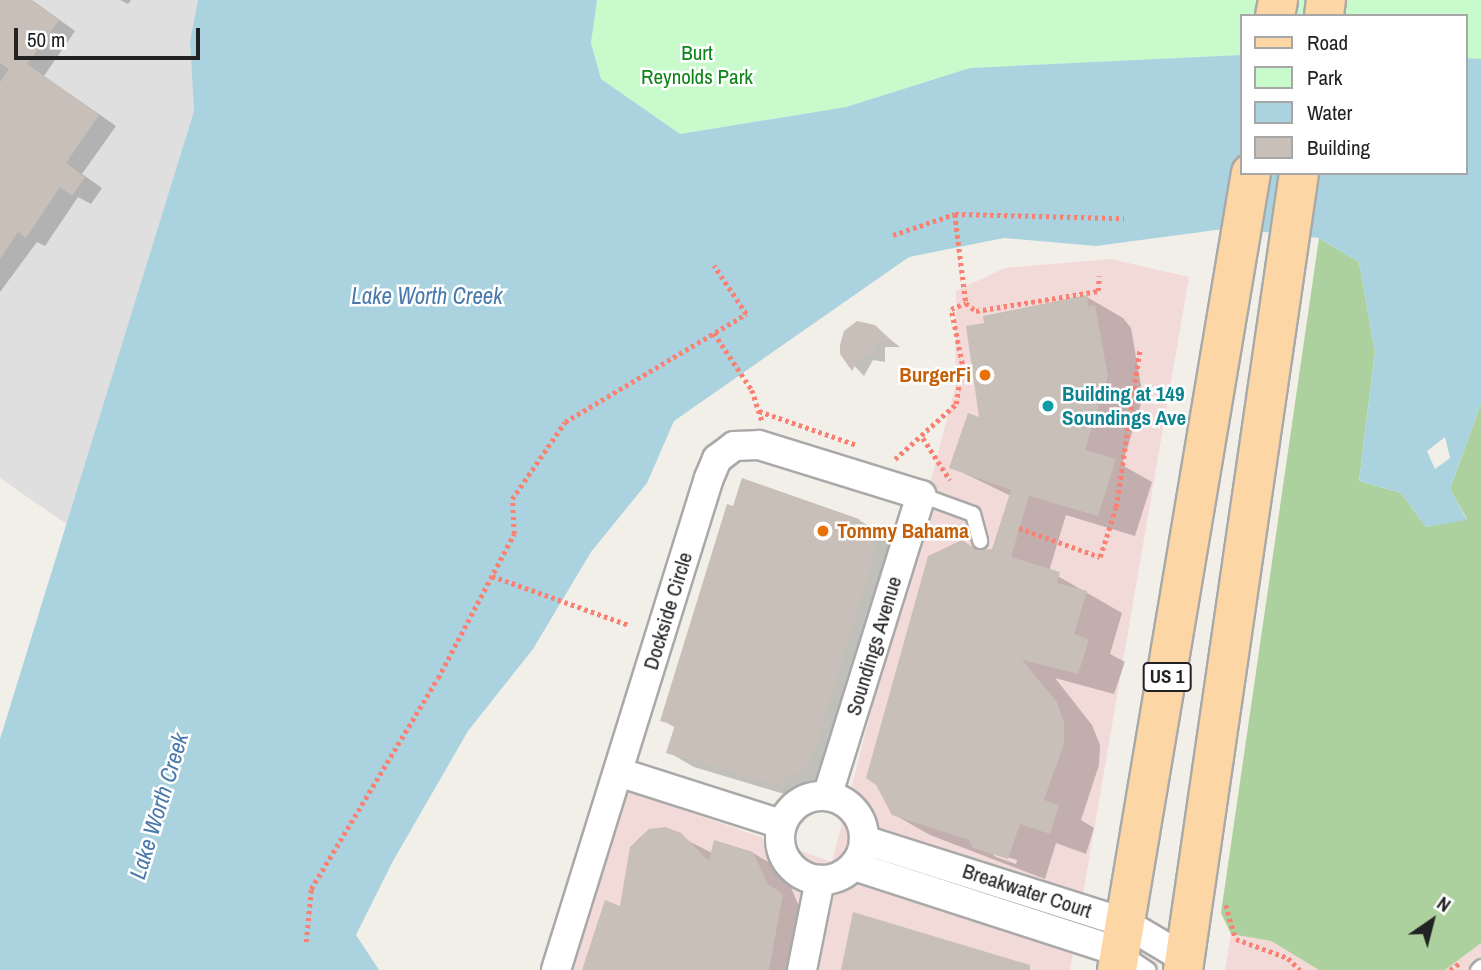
<!DOCTYPE html>
<style>
body{margin:0}
#map{position:relative;width:1481px;height:970px;overflow:hidden;background:#f2efe9;font-family:"Archivo Narrow",sans-serif}
div>[style]{position:absolute}
[style*='--x']{left:calc(var(--x)*1px);top:calc(var(--y)*1px);width:calc(var(--w)*1px);rotate:calc(var(--a)*1deg)}
.residential>*{inset:0;background:#e0dfdf}
.commercial>*{inset:0;background:#f2dad9}
.forest>*{inset:0;background:#add19e}
.park>*{inset:0;background:#c8facc}
.water>*{inset:0;background:#aad3df}
.shadow>*{inset:0;background:#0003}
.building>*{inset:0;background:#c7bfb8}
.path>*{height:4.5px;margin-top:-2.25px;transform-origin:0;background:repeating-linear-gradient(90deg,#fa8072 0 3.5px,transparent 0 7px)}
.roads{filter:drop-shadow(2px 0 #a9a9a9) drop-shadow(-2px 0 #a9a9a9) drop-shadow(0 2px #a9a9a9) drop-shadow(0 -2px #a9a9a9)}
.service>*{height:14px;margin:-7px;padding:0 7px;transform-origin:7px;border-radius:7px;background:#fff}
.minor>*{height:28px;margin:-14px;padding:0 14px;transform-origin:14px;border-radius:14px;background:#fff}
.minor>.ring{margin:-14px;padding:0;box-sizing:content-box;background:none;border:28px solid #fff;border-radius:50%}
.primary>*{height:38px;margin:-19px;padding:0 19px;transform-origin:19px;border-radius:19px;background:#fcd6a4}
.dots>*{width:19px;height:19px;translate:-50% -50%;box-sizing:border-box;border:4px solid #fff;border-radius:50%}
span{translate:-50% -50%;white-space:nowrap;text-align:center;line-height:1.15;-webkit-text-stroke:5px #fff;paint-order:stroke}
.shield-label span{padding:2px 5px;background:#fff;border:2px solid;border-radius:5px;-webkit-text-stroke-width:0}
.shield-label{font-size:19px;color:#222;font-weight:700}
.park-label{font-size:21px;color:#0c8416}
.food-label{font-size:21px;color:#c56008;font-weight:700}
.right{translate:-100% -50%;text-align:right}
.left{translate:0 -50%;text-align:left}
.culture-label{font-size:21px;color:#0d838f;font-weight:700}
.street-label{font-size:21px;color:#222}
.water-label{font-size:23px;color:#4a7aab;font-style:italic}
.legend{position:absolute;left:1240px;top:14px;width:228px;height:161px;box-sizing:border-box;background:#fff;border:2px solid #a7a7a7;margin:0;padding:9px 12px;list-style:none;font-size:21px;color:#222}
.legend li{display:flex;align-items:center;gap:14px;height:35px}
.legend b{width:35px;border:2px solid #a7a7a7}
.north{position:absolute;left:1397px;top:886px;width:70px;height:70px;-webkit-text-stroke:5px #fff;paint-order:stroke;rotate:35deg;font-size:19px;font-weight:700;line-height:28px;text-align:center;color:#222}
.north::after{content:'';display:block;margin:auto;width:24px;height:32px;background:#222;clip-path:polygon(50% 0,100% 100%,50% 72%,0 100%)}
.scale{position:absolute;left:14px;top:28px;width:186px;height:32px;box-sizing:border-box;border:4px solid #222;border-top:0;padding-left:9px;font-size:21px;line-height:24px;white-space:nowrap;color:#222;-webkit-text-stroke:5px #fff;paint-order:stroke}
</style>
<div id="map">
<div class="residential">
<i style="clip-path:polygon(0 0,198px 0,190px 41px,194px 111px,69px 526px,0 478px)"></i>
</div>
<div class="commercial">
<i style="clip-path:polygon(1111px 259px,1189px 277px,1070px 970px,543px 970px,598px 780px,832px 862px,955px 388px,956px 291px,1005px 268px)"></i>
<i style="clip-path:polygon(1231px 934px,1271px 941px,1319px 970px,1225px 970px)"></i>
<i style="clip-path:polygon(1481px 934px,1481px 970px,1439px 970px)"></i>
</div>
<div class="forest">
<i style="clip-path:polygon(1319px 238px,1359px 262px,1375px 352px,1359px 481px,1401px 493px,1426px 527px,1467px 519px,1450px 489px,1481px 403px,1481px 943px,1445px 970px,1319px 970px,1271px 941px,1231px 934px,1221px 913px)"></i>
</div>
<div class="park">
<i style="clip-path:polygon(597px 0,1481px 0,1481px 59px,1465px 58px,1465px 16px,1241px 16px,1241px 55px,970px 68px,846px 107px,680px 134px,601px 79px,591px 43px)"></i>
</div>
<div class="water">
<i style="clip-path:polygon(evenodd,198px 0,597px 0,591px 43px,601px 79px,680px 134px,846px 107px,970px 68px,1241px 55px,1241px 173px,1465px 173px,1465px 58px,1481px 59px,1481px 403px,1450px 489px,1467px 520px,1426px 527px,1401px 493px,1359px 481px,1375px 352px,1359px 262px,1319px 238px,1231px 228px,1096px 246px,1004px 238px,909px 257px,674px 421px,647px 483px,591px 552px,533px 649px,468px 731px,393px 861px,356px 935px,379px 970px,0 970px,0 739px,194px 111px,190px 41px,198px 0,1445px 437px,1450px 458px,1435px 469px,1427px 451px,1445px 437px)"></i>
</div>
<div class="shadow">
<i style="clip-path:polygon(0 0,32px 0,75px 31px,44px 76px,116px 126px,82px 174px,102px 188px,91px 204px,78px 197px,45px 246px,37px 242px,0 292px)"></i>
<i style="clip-path:polygon(120px 0,131px 0,128px 4px)"></i>
<i style="clip-path:polygon(evenodd,1087px 297px,1123px 318px,1131px 328px,1143px 397px,1122px 465px,1152px 482px,1135px 536px,1066px 515px,1049px 571px,1122px 613px,1110px 654px,1125px 662px,1114px 694px,1055px 678px,1092px 725px,1100px 745px,1099px 765px,1081px 820px,1094px 828px,1086px 854px,1056px 843px,1045px 879px,930px 835px,893px 814px,877px 784px,978px 552px,994px 551px,1011px 496px,951px 467px,981px 419px,1087px 297px,990px 852px,1017px 860px,1016px 864px,996px 857px,990px 852px)"></i>
<i style="clip-path:polygon(874px 327px,900px 347px,885px 347px,885px 362px,873px 360px,864px 376px,842px 353px)"></i>
<i style="clip-path:polygon(859px 520px,885px 536px,902px 565px,829px 784px,801px 799px,694px 767px,668px 752px,676px 728px,662px 720px)"></i>
<i style="clip-path:polygon(665px 829px,712px 853px,753px 853px,784px 871px,798px 904px,813px 913px,802px 970px,584px 970px,622px 909px,628px 861px,639px 838px)"></i>
</div>
<div class="building">
<i style="clip-path:polygon(0 0,31px 0,59px 20px,27px 64px,99px 115px,66px 163px,85px 177px,72px 196px,60px 187px,26px 238px,18px 232px,0 259px,0 82px,9px 69px,0 63px)"></i>
<i style="clip-path:polygon(1087px 295px,1088px 307px,1095px 305px,1108px 376px,1085px 450px,1116px 459px,1098px 516px,1029px 496px,1011px 557px,1060px 572px,1057px 583px,1087px 591px,1074px 634px,1089px 640px,1078px 674px,1022px 660px,1057px 702px,1064px 723px,1064px 744px,1044px 800px,1059px 805px,1050px 834px,1020px 824px,1008px 859px,973px 848px,969px 840px,892px 815px,876px 785px,866px 778px,928px 556px,962px 540px,977px 550px,992px 549px,1011px 490px,949px 468px,968px 413px,979px 417px,966px 326px,984px 323px,983px 316px)"></i>
<i style="clip-path:polygon(857px 321px,875px 325px,892px 341px,874px 342px,875px 357px,861px 355px,852px 371px,840px 354px,840px 345px,844px 331px)"></i>
<i style="clip-path:polygon(742px 478px,859px 519px,876px 549px,816px 747px,803px 770px,775px 785px,666px 753px,675px 725px,660px 721px,727px 504px,733px 506px)"></i>
<i style="clip-path:polygon(665px 827px,681px 833px,709px 861px,714px 840px,753px 852px,768px 884px,783px 894px,769px 970px,582px 970px,605px 900px,620px 906px,630px 847px,649px 829px)"></i>
<i style="clip-path:polygon(853px 912px,1030px 965px,1030px 970px,841px 970px)"></i>
</div>
<div class="path">
<i style="--x:955;--y:214;--w:90;--a:83"></i>
<i style="--x:966;--y:303;--w:13;--a:39"></i>
<i style="--x:976;--y:311;--w:124;--a:-9.3"></i>
<i style="--x:1098;--y:291;--w:15;--a:-86"></i>
<i style="--x:893;--y:235;--w:65;--a:-18.7"></i>
<i style="--x:955;--y:214;--w:169;--a:1.4"></i>
<i style="--x:714;--y:333;--w:69;--a:56.3"></i>
<i style="--x:752;--y:390;--w:32;--a:72"></i>
<i style="--x:759;--y:411;--w:104;--a:19.1"></i>
<i style="--x:923;--y:438;--w:50;--a:57.3"></i>
<i style="--x:895;--y:459;--w:82;--a:-42"></i>
<i style="--x:956;--y:404;--w:40;--a:-81.5"></i>
<i style="--x:962;--y:364;--w:56;--a:-101.3"></i>
<i style="--x:951;--y:309;--w:16;--a:-22"></i>
<i style="--x:1019;--y:528;--w:86;--a:19.7"></i>
<i style="--x:1100;--y:557;--w:52;--a:-72.3"></i>
<i style="--x:1116;--y:507;--w:161;--a:-81.4"></i>
<i style="--x:492;--y:576;--w:145;--a:19.7"></i>
<i style="--x:1226;--y:905;--w:35;--a:74"></i>
<i style="--x:1236;--y:939;--w:55;--a:20.1"></i>
<i style="--x:1288;--y:958;--w:17;--a:45"></i>
<i style="--x:306;--y:942;--w:53;--a:-84.6"></i>
<i style="--x:311;--y:889;--w:246;--a:-59"></i>
<i style="--x:438;--y:678;--w:163;--a:-62.2"></i>
<i style="--x:514;--y:534;--w:35;--a:-93"></i>
<i style="--x:512;--y:499;--w:93;--a:-55.5"></i>
<i style="--x:565;--y:422;--w:211;--a:-30.8"></i>
<i style="--x:746;--y:314;--w:58;--a:-123.7"></i>
<i style="--x:1450;--y:970;--w:14;--a:-36"></i>
</div>
<div class="roads">
<div class="service">
<i style="--x:921;--y:495;--w:55;--a:20.1"></i>
<i style="--x:973;--y:514;--w:28;--a:75"></i>
<i style="--x:1122;--y:952;--w:32;--a:34"></i>
<i style="--x:1478;--y:970;--w:4;--a:-45"></i>
</div>
<div class="minor">
<i style="--x:618;--y:772;--w:171;--a:17.7"></i>
<i class="ring" style="left:780px;top:796px;width:56px;height:56px"></i>
<i style="--x:864;--y:840;--w:274;--a:17.6"></i>
<i style="--x:1125;--y:923;--w:69;--a:30.7"></i>
<i style="--x:854;--y:866;--w:281;--a:17.9"></i>
<i style="--x:556;--y:970;--w:515;--a:-72.73"></i>
<i style="--x:709;--y:478;--w:21;--a:-67"></i>
<i style="--x:717;--y:459;--w:21;--a:-37"></i>
<i style="--x:734;--y:446;--w:25;--a:-2"></i>
<i style="--x:759;--y:445;--w:170;--a:17.2"></i>
<i style="--x:921;--y:495;--w:315;--a:107.3"></i>
<i style="--x:802;--y:970;--w:92;--a:-78.7"></i>
</div>
<div class="primary">
<i style="--x:1275;--y:16;--w:16;--a:-79"></i>
<i style="--x:1324;--y:16;--w:16;--a:-83"></i>
<i style="--x:1117;--y:970;--w:808;--a:-80.46"></i>
<i style="--x:1183;--y:970;--w:805;--a:-81.72"></i>
</div>
</div>
<div class="dots">
<i style="left:985px;top:375px;background:#e8710a"></i>
<i style="left:1048px;top:406px;background:#0f9aa8"></i>
<i style="left:823px;top:531px;background:#e8710a"></i>
</div>
<div class="shield-label">
<span style="left:1167px;top:677px">US 1</span>
</div>
<div class="park-label">
<span style="left:697px;top:65px">Burt<br>Reynolds Park</span>
</div>
<div class="food-label">
<span class="right" style="left:971px;top:375px">BurgerFi</span>
<span class="left" style="left:837px;top:531px">Tommy Bahama</span>
</div>
<div class="culture-label">
<span class="left" style="left:1062px;top:406px">Building at 149<br>Soundings Ave</span>
</div>
<div class="street-label">
<span style="left:668px;top:611px;rotate:-73deg">Dockside Circle</span>
<span style="left:874px;top:646px;rotate:-73deg">Soundings Avenue</span>
<span style="left:1027px;top:891px;rotate:18deg">Breakwater Court</span>
</div>
<div class="water-label">
<span style="left:427px;top:296px">Lake Worth Creek</span>
<span style="left:159px;top:806px;rotate:-73deg">Lake Worth Creek</span>
</div>
<ul class="legend">
<li><b style="height:9px;background:#fcd6a4"></b>Road</li>
<li><b style="height:19px;background:#c8facc"></b>Park</li>
<li><b style="height:19px;background:#aad3df"></b>Water</li>
<li><b style="height:19px;background:#c7bfb8"></b>Building</li>
</ul>
<div class="north">N</div>
<div class="scale">50 m</div>
</div>
